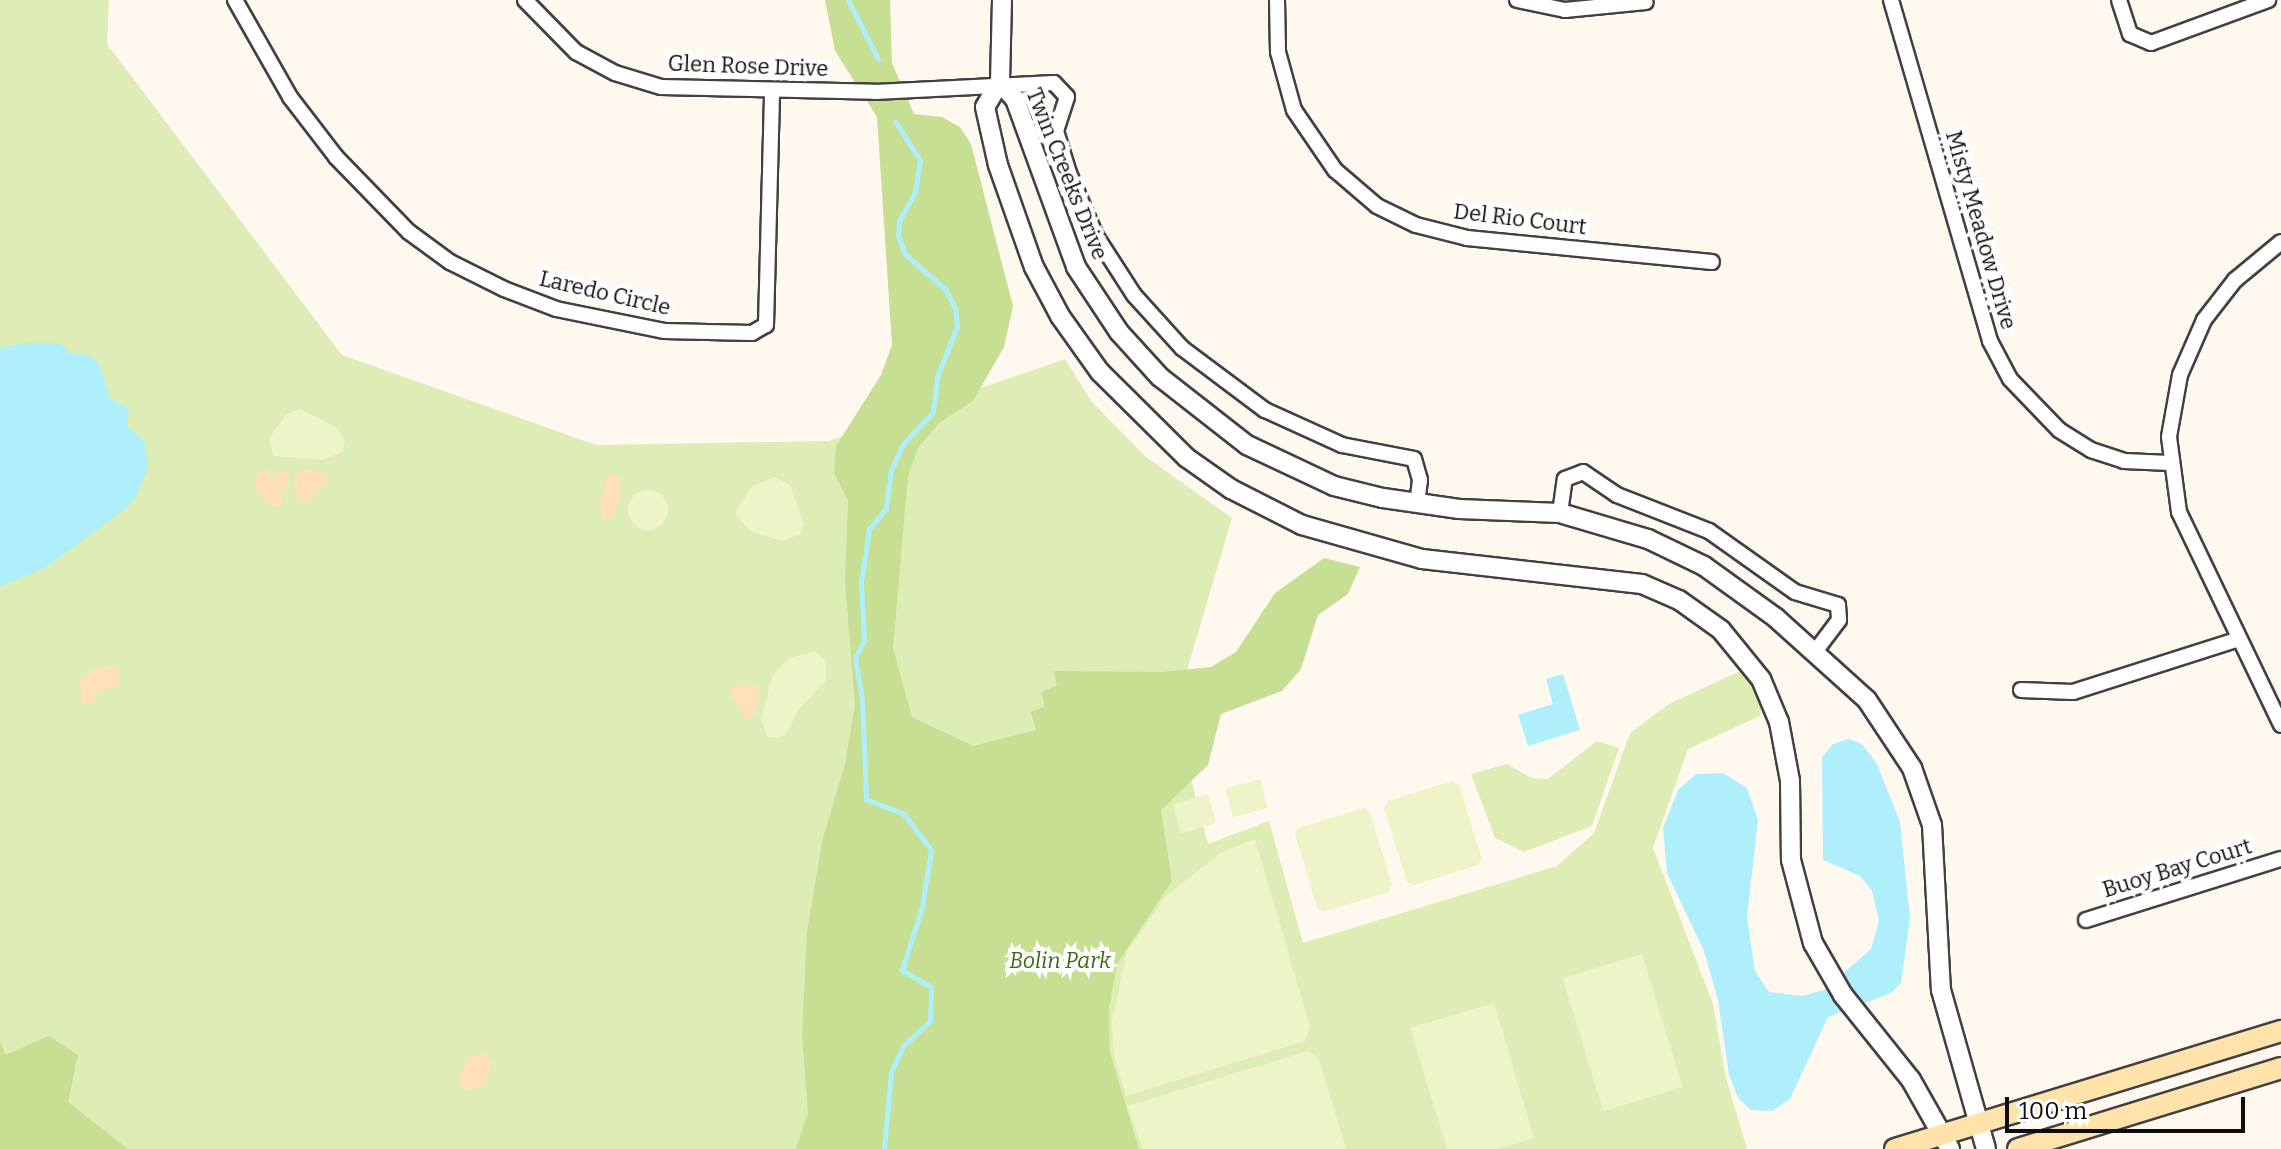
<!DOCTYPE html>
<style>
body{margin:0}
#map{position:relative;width:2281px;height:1149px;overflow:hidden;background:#fff8ef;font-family:Bitter,serif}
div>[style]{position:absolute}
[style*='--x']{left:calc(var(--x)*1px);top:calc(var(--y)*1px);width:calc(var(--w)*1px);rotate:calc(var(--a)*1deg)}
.green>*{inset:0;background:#deedb5}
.forest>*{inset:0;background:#c6df93}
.sand>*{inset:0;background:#ffe0b7}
.pitch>*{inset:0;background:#eef4c8;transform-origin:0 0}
.round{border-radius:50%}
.water>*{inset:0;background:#afeffb}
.stream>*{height:5px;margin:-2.5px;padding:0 2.5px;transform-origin:2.5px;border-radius:2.5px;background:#afeffb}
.roads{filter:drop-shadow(2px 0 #414141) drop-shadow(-2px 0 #414141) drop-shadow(0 2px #414141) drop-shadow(0 -2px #414141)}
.minor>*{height:14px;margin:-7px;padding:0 7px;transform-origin:7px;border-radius:7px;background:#fff}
.tertiary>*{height:18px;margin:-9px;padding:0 9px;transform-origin:9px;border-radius:9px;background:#fff}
.secondary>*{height:20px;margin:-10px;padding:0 10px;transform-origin:10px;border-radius:10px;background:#ffe3aa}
span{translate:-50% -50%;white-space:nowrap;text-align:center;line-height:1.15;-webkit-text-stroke:8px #fff;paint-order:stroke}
.street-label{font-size:22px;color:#0e0e0e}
.park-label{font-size:22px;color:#3c6c18;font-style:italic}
.scale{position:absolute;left:2005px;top:1097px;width:240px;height:36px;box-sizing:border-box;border:4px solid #0e0e0e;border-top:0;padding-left:10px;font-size:24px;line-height:28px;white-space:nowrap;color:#0e0e0e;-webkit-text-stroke:6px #fff;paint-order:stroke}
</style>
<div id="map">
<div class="green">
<i style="clip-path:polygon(0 0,109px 0,107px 44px,342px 355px,596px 445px,829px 441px,1065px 359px,1091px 401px,1146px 457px,1232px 518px,1174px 714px,1208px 844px,1269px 821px,1303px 943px,1557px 866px,1594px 833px,1630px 733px,1669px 704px,1742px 670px,1762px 705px,1760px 716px,1688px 749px,1653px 848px,1713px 1004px,1726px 1078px,1747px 1149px,0 1149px)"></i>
<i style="clip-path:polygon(1597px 741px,1619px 748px,1592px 826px,1524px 852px,1495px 838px,1471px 774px,1507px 764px,1531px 778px,1548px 779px)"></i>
</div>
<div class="forest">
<i style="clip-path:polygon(825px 0,890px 0,892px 63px,914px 114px,942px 117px,960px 127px,971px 144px,1013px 306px,1004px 347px,973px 401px,939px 423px,918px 448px,908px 476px,893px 648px,912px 717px,973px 746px,1036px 730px,1031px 712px,1045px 706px,1041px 692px,1057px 686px,1054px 671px,1163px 672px,1211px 667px,1236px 652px,1275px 593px,1324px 558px,1360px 567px,1348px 594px,1318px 615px,1301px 669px,1282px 691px,1221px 714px,1208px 765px,1161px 810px,1172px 881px,1117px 964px,1109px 1009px,1110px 1053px,1139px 1149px,796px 1149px,808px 1113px,802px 1035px,807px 932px,823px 838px,845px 764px,855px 705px,845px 582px,848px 501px,834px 473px,836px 446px,881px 375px,892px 345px,877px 117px,835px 51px)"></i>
<i style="clip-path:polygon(49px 1036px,78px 1055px,68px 1102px,128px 1149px,0 1149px,0 1042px,6px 1055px)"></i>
</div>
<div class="sand">
<i style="clip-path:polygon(267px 469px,272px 480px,279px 470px,289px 473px,286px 488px,279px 492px,284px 500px,278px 507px,267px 505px,255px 486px,258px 472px)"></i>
<i style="clip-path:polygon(305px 469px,325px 473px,329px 480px,304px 505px,294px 490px,295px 475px)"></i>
<i style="clip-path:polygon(608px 475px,619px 477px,621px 496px,613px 516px,604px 521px,599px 505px)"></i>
<i style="clip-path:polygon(116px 665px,121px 686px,99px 691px,90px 705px,82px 703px,80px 680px,94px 669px)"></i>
<i style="clip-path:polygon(751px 682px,760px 692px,754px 716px,746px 720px,730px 692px,736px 684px,745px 688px)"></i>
<i style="clip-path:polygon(483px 1052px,492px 1064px,484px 1087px,463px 1090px,458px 1079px,468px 1058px)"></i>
</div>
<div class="pitch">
<i style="clip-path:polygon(301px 409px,337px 428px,345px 441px,343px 452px,322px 460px,273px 456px,269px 438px,287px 414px)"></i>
<i style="clip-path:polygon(775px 477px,790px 485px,804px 525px,800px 534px,782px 541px,750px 531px,735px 513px,752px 486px)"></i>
<i class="round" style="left:628px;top:490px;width:40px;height:40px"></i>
<i style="clip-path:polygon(815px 651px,826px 661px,826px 680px,799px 709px,785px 736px,768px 738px,761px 719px,773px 674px,790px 658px)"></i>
<i style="left:1260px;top:779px;width:30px;height:36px;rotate:75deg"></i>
<i style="clip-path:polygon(1452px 781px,1459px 785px,1482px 859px,1478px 865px,1414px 885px,1407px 882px,1384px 808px,1388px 801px)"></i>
<i style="left:1208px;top:794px;width:30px;height:37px;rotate:73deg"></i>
<i style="clip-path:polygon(1364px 808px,1370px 812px,1392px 885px,1388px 892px,1323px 912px,1317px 908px,1295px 834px,1298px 828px)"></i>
<i style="clip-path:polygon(1255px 839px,1310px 1027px,1305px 1041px,1126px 1096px,1114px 1055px,1112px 1022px,1127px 951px,1167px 895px,1222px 852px)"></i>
<i style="left:1642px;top:954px;width:139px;height:83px;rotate:73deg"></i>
<i style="clip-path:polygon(1494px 1003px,1534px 1138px,1496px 1149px,1447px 1149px,1410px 1028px)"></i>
<i style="clip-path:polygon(1308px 1051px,1319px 1059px,1346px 1149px,1143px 1149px,1127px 1106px)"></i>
</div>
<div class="water">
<i style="clip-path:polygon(25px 343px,59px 343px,69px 353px,89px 355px,99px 364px,110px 398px,129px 409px,126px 425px,145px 442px,148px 468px,135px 499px,124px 510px,46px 567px,0 587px,0 348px)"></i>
<i style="clip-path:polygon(1563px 674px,1580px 730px,1528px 746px,1518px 715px,1553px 704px,1546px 679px)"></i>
<i style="clip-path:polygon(1849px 739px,1862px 744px,1877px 764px,1900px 822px,1910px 918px,1901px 983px,1891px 993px,1828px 1017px,1790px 1099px,1772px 1111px,1751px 1110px,1738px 1098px,1729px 1075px,1718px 1000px,1704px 951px,1667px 873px,1663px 828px,1678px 790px,1696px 774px,1723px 773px,1747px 788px,1758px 820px,1747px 917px,1755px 971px,1769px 992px,1802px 996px,1824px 990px,1871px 949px,1879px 921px,1872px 891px,1860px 876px,1823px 860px,1822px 757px,1833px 744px)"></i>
</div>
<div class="stream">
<i style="--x:848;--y:0;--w:66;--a:63"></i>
<i style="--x:884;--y:1149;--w:77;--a:-84.8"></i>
<i style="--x:891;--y:1072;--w:29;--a:-65"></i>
<i style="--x:903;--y:1046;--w:37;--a:-43"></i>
<i style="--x:930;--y:1021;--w:34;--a:-88"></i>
<i style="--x:931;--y:987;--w:34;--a:-150"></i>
<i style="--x:902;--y:970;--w:66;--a:-72.4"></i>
<i style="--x:922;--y:907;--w:58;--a:-81"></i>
<i style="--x:931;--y:850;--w:45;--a:-126.9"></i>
<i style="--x:904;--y:814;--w:41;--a:-158.5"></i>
<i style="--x:866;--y:799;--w:100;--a:-92.3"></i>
<i style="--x:862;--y:699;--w:42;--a:-99.7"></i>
<i style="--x:855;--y:658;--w:20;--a:-63"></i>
<i style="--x:864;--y:640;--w:58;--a:-93"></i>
<i style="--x:861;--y:582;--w:54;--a:-81.4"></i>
<i style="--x:869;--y:529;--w:26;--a:-50"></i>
<i style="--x:886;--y:509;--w:39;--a:-83"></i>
<i style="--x:891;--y:470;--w:29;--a:-65"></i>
<i style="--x:903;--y:444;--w:44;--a:-46.8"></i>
<i style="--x:933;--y:412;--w:35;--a:-83"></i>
<i style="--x:937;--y:377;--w:55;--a:-68.6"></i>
<i style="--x:957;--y:326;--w:18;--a:-96"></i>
<i style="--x:955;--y:308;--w:20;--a:-117"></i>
<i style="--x:946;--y:290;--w:55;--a:-138.7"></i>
<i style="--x:905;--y:254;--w:19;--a:-111"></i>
<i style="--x:898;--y:236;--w:15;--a:-86"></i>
<i style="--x:899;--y:221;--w:33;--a:-61"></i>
<i style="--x:915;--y:192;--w:32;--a:-81"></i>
<i style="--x:920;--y:160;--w:46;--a:-122.7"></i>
</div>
<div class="roads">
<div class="minor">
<i style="--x:235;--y:0;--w:112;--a:60.4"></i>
<i style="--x:290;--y:97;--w:76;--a:52.5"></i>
<i style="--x:336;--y:157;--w:105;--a:45.8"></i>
<i style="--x:409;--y:232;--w:51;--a:36.2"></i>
<i style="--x:450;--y:262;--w:60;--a:26.6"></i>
<i style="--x:504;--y:289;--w:56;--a:21"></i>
<i style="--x:556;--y:309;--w:110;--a:11.5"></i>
<i style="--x:664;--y:331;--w:88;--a:1.3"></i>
<i style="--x:752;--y:333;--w:16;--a:-30"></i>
<i style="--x:766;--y:325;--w:235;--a:-88.5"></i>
<i style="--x:525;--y:0;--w:73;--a:45.6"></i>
<i style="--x:576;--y:52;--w:44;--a:28.3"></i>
<i style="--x:615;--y:73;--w:48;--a:16.9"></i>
<i style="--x:661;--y:87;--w:214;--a:1.3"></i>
<i style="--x:875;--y:92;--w:179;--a:-2.9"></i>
<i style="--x:1054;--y:83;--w:19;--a:47"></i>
<i style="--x:1067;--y:97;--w:36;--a:108"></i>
<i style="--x:1056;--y:131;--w:44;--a:72.8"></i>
<i style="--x:1069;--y:173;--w:69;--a:66.8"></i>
<i style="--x:1096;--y:236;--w:70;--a:57.2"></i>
<i style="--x:1134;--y:295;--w:72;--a:47.8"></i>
<i style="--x:1182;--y:348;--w:104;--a:36.8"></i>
<i style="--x:1265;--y:410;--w:85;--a:24.4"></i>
<i style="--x:1342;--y:445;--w:73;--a:11"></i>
<i style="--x:1414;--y:459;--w:22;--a:74"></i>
<i style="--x:1420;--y:480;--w:24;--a:97"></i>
<i style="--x:1277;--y:0;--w:52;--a:88.9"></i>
<i style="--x:1278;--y:52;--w:60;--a:74.6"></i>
<i style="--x:1294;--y:110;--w:73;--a:55.7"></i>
<i style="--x:1335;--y:170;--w:55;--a:40.6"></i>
<i style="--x:1377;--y:206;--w:43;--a:26"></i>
<i style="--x:1416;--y:225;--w:53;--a:14.3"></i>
<i style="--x:1467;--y:238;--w:246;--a:5.6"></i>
<i style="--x:1517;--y:0;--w:49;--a:11.8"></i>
<i style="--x:1565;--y:10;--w:81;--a:-5.6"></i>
<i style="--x:1891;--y:0;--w:355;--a:73.8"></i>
<i style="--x:1990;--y:341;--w:43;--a:62.2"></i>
<i style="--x:2010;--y:379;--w:71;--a:46.1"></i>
<i style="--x:2059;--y:430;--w:38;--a:32"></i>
<i style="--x:2091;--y:450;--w:35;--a:18"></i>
<i style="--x:2124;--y:461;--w:46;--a:2.5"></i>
<i style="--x:2119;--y:0;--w:36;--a:72"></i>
<i style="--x:2130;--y:34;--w:23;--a:23"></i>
<i style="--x:2151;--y:43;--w:125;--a:-20.2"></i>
<i style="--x:2281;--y:242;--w:60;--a:140.4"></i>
<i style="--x:2235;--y:280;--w:51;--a:127.8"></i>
<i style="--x:2204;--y:320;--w:60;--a:113.6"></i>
<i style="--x:2180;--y:375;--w:63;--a:100.1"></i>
<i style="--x:2169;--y:437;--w:76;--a:82.4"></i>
<i style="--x:2179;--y:512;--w:236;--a:64.4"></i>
<i style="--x:1560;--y:513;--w:34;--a:-82"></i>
<i style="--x:1565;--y:479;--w:19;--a:-21"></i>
<i style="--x:1583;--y:472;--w:41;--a:34.1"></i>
<i style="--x:1617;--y:495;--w:99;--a:21.4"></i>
<i style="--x:1709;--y:531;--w:105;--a:35.3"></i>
<i style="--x:1795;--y:592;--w:45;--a:16.8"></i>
<i style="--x:1838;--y:605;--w:15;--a:86"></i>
<i style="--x:1839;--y:620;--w:41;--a:127.1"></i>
<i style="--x:2021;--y:690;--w:52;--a:2.2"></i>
<i style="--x:2073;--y:692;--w:174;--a:-17.7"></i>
<i style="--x:2086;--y:920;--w:204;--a:-17.4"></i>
</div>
<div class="tertiary">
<i style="--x:1002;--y:0;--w:82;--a:91.4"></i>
<i style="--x:1000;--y:82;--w:29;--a:121"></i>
<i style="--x:985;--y:107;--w:59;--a:77.4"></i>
<i style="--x:998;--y:165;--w:108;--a:70.6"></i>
<i style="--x:1034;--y:267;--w:55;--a:62"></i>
<i style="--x:1060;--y:316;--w:69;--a:54.5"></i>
<i style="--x:1100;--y:372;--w:122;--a:44.7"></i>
<i style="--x:1187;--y:458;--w:54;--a:35.2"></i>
<i style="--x:1231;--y:489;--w:80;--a:26.9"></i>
<i style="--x:1302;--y:525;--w:125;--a:15.8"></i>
<i style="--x:1422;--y:559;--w:221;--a:6.5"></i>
<i style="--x:1642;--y:584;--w:40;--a:23.4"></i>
<i style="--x:1679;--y:600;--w:52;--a:35.5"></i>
<i style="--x:1721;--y:630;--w:63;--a:50.8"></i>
<i style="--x:1761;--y:679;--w:47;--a:67.3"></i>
<i style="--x:1779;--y:722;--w:60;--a:79.4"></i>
<i style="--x:1790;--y:781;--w:79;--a:89.3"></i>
<i style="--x:1791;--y:860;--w:86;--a:75.2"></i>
<i style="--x:1813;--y:943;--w:60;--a:60"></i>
<i style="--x:1843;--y:995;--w:109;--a:51.3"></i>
<i style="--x:1911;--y:1080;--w:79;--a:60.5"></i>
<i style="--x:1000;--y:82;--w:23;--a:49"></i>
<i style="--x:1015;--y:99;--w:179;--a:70"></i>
<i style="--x:1076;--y:267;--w:78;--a:56.5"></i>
<i style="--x:1119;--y:332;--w:61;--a:47.7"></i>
<i style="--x:1160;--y:377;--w:110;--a:38"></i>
<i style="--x:1247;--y:445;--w:96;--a:25.2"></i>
<i style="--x:1334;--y:486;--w:50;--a:13.8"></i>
<i style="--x:1383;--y:498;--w:77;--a:8.2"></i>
<i style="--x:1459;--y:509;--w:101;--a:2.3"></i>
<i style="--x:1560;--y:513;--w:92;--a:16.5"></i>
<i style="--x:1648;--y:539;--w:62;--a:25.7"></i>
<i style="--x:1704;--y:566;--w:89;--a:35.8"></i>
<i style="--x:1776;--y:618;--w:122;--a:42"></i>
<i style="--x:1867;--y:700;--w:82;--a:56.5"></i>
<i style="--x:1912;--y:768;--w:60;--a:70.7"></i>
<i style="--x:1932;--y:825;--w:165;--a:86.9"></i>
<i style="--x:1941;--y:990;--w:165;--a:74.2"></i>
</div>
<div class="secondary">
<i style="--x:1895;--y:1149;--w:404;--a:-17"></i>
<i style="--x:2018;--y:1149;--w:275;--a:-17.1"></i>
</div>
</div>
<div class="street-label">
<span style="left:748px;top:66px;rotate:2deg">Glen Rose Drive</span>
<span style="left:1067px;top:174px;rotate:68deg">Twin Creeks Drive</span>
<span style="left:1520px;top:219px;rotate:7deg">Del Rio Court</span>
<span style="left:1981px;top:230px;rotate:74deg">Misty Meadow Drive</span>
<span style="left:605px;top:293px;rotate:13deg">Laredo Circle</span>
<span style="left:2177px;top:868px;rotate:-17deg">Buoy Bay Court</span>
</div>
<div class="park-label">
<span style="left:1060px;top:961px">Bolin Park</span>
</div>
<div class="scale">100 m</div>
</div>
